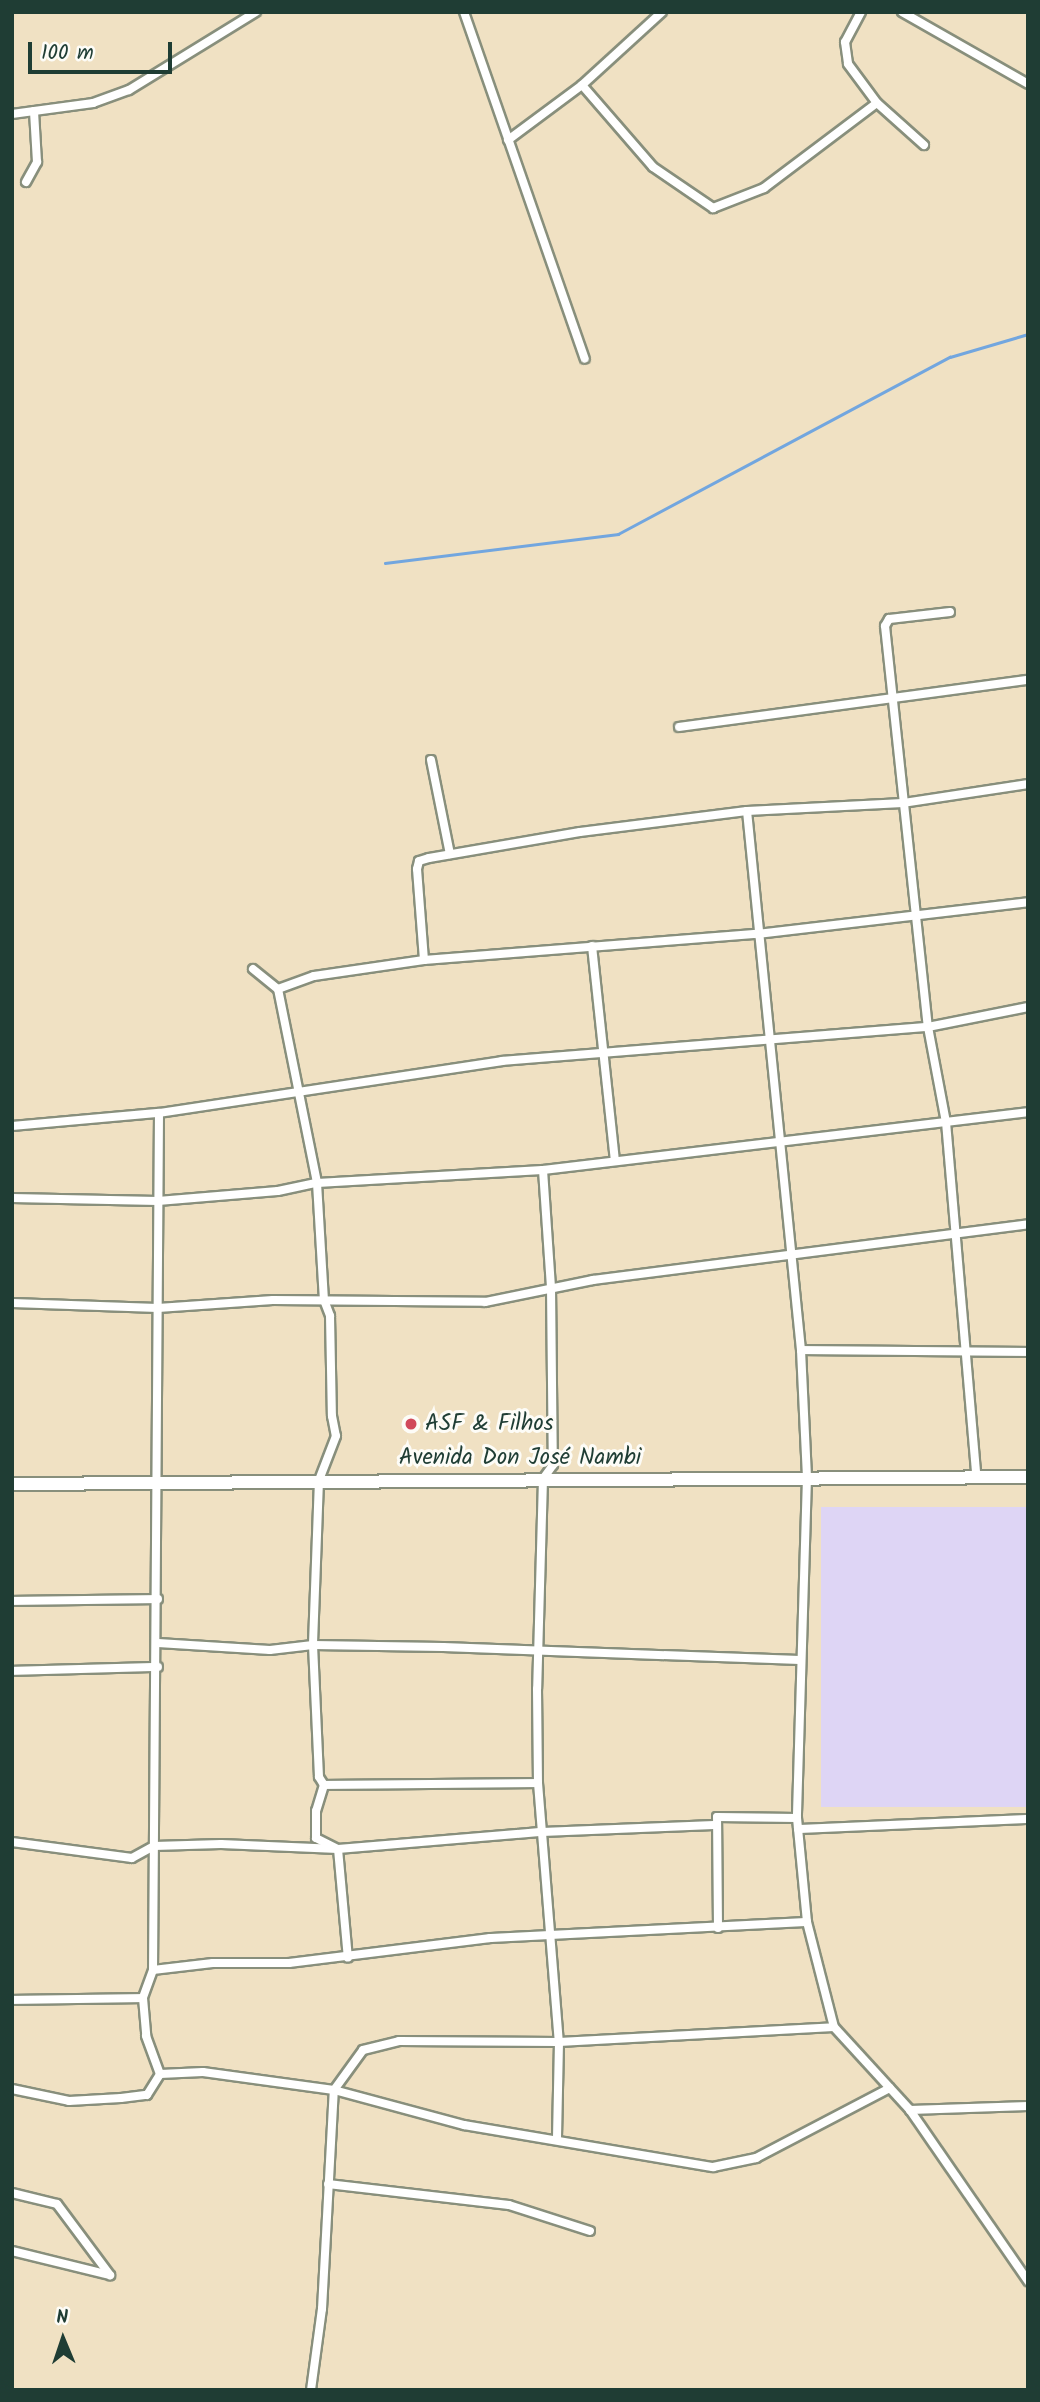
<!DOCTYPE html>
<meta charset="utf-8">
<style>
body{margin:0}
#map{position:relative;width:1040px;height:2402px;overflow:hidden;background:#f0e1c3;font-family:Kalam,sans-serif}
div>[style]{position:absolute}
[style*='--x']{left:calc(var(--x)*1px);top:calc(var(--y)*1px);width:calc(var(--w)*1px);rotate:calc(var(--a)*1deg)}
.built>*{inset:0;background:#ded5f5;transform-origin:0 0}
.stream>*{height:2.5px;margin:-1.25px;padding:0 1.25px;transform-origin:1.25px;border-radius:1.25px;background:#72a6df}
.roads{filter:drop-shadow(2px 0 #888f7c) drop-shadow(-2px 0 #888f7c) drop-shadow(0 2px #888f7c) drop-shadow(0 -2px #888f7c)}
.street>*{height:8px;margin:-4px;padding:0 4px;transform-origin:4px;border-radius:4px;background:#fff}
.secondary>*{height:12px;margin:-6px;padding:0 6px;transform-origin:6px;border-radius:6px;background:#fff}
.dots>*{width:19px;height:19px;translate:-50% -50%;box-sizing:border-box;border:4px solid #fdfcf7;border-radius:50%}
span{translate:-50% -50%;white-space:nowrap;text-align:center;line-height:1.15;-webkit-text-stroke:6px #fdfcf7;paint-order:stroke}
.poi-label{font-size:23px;color:#1f3d34}
.left{translate:0 -50%;text-align:left}
.street-label{font-size:23px;color:#1f3d34}
.frame{position:absolute;inset:0;border:14px solid #1f3d34;pointer-events:none}
.north{position:absolute;left:28px;top:2304px;width:70px;height:70px;-webkit-text-stroke:5px #fdfcf7;paint-order:stroke;rotate:358deg;font-size:19px;font-weight:700;line-height:28px;text-align:center;color:#1f3d34}
.north::after{content:'';display:block;margin:auto;width:24px;height:32px;background:#1f3d34;clip-path:polygon(50% 0,100% 100%,50% 72%,0 100%)}
.scale{position:absolute;left:28px;top:42px;width:144px;height:32px;box-sizing:border-box;border:4px solid #1f3d34;border-top:0;padding-left:9px;font-size:21px;line-height:24px;white-space:nowrap;color:#1f3d34;-webkit-text-stroke:5px #fdfcf7;paint-order:stroke}
</style>
<div id="map">
<div class="built">
<i style="left:821px;top:1507px;width:207px;height:300px"></i>
</div>
<div class="stream">
<i style="--x:385;--y:563;--w:235;--a:-7.1"></i>
<i style="--x:618;--y:534;--w:376;--a:-28.1"></i>
<i style="--x:950;--y:357;--w:81;--a:-16.4"></i>
</div>
<div class="roads">
<div class="street">
<i style="--x:464;--y:12;--w:367;--a:70.8"></i>
<i style="--x:861;--y:12;--w:34;--a:118"></i>
<i style="--x:845;--y:42;--w:22;--a:82"></i>
<i style="--x:848;--y:64;--w:49;--a:53.4"></i>
<i style="--x:877;--y:103;--w:63;--a:41.8"></i>
<i style="--x:902;--y:12;--w:145;--a:29.7"></i>
<i style="--x:582;--y:85;--w:108;--a:49.1"></i>
<i style="--x:653;--y:167;--w:73;--a:34.3"></i>
<i style="--x:713;--y:208;--w:55;--a:-21.4"></i>
<i style="--x:764;--y:188;--w:141;--a:-37"></i>
<i style="--x:12;--y:114;--w:82;--a:-7.7"></i>
<i style="--x:93;--y:103;--w:38;--a:-20"></i>
<i style="--x:129;--y:90;--w:149;--a:-31.6"></i>
<i style="--x:508;--y:140;--w:92;--a:-36.6"></i>
<i style="--x:582;--y:85;--w:108;--a:-42.4"></i>
<i style="--x:26;--y:182;--w:23;--a:-61"></i>
<i style="--x:37;--y:162;--w:51;--a:-93.4"></i>
<i style="--x:950;--y:612;--w:61;--a:173.5"></i>
<i style="--x:889;--y:619;--w:8;--a:120"></i>
<i style="--x:885;--y:626;--w:403;--a:83.9"></i>
<i style="--x:928;--y:1027;--w:97;--a:79.3"></i>
<i style="--x:946;--y:1122;--w:354;--a:85.1"></i>
<i style="--x:679;--y:727;--w:352;--a:-7.7"></i>
<i style="--x:431;--y:760;--w:96;--a:78.6"></i>
<i style="--x:747;--y:811;--w:542;--a:84.28"></i>
<i style="--x:801;--y:1350;--w:127;--a:87.3"></i>
<i style="--x:807;--y:1477;--w:341;--a:91.7"></i>
<i style="--x:797;--y:1818;--w:104;--a:84.5"></i>
<i style="--x:807;--y:1922;--w:108;--a:75.6"></i>
<i style="--x:834;--y:2027;--w:113;--a:47.5"></i>
<i style="--x:910;--y:2110;--w:208;--a:55.4"></i>
<i style="--x:592;--y:946;--w:215;--a:83.9"></i>
<i style="--x:424;--y:960;--w:91;--a:-94.4"></i>
<i style="--x:417;--y:869;--w:8;--a:-76"></i>
<i style="--x:419;--y:861;--w:10;--a:-17"></i>
<i style="--x:429;--y:858;--w:153;--a:-9.8"></i>
<i style="--x:580;--y:832;--w:168;--a:-7.2"></i>
<i style="--x:747;--y:811;--w:156;--a:-2.9"></i>
<i style="--x:903;--y:803;--w:126;--a:-8.6"></i>
<i style="--x:253;--y:969;--w:32;--a:39"></i>
<i style="--x:278;--y:989;--w:198;--a:78.6"></i>
<i style="--x:317;--y:1183;--w:117;--a:86.6"></i>
<i style="--x:324;--y:1300;--w:17;--a:69"></i>
<i style="--x:330;--y:1316;--w:100;--a:88.9"></i>
<i style="--x:332;--y:1416;--w:20;--a:79"></i>
<i style="--x:336;--y:1436;--w:47;--a:111.1"></i>
<i style="--x:319;--y:1480;--w:165;--a:92.1"></i>
<i style="--x:313;--y:1645;--w:132;--a:87.4"></i>
<i style="--x:319;--y:1777;--w:9;--a:58"></i>
<i style="--x:324;--y:1785;--w:27;--a:107"></i>
<i style="--x:316;--y:1811;--w:27;--a:90"></i>
<i style="--x:316;--y:1838;--w:25;--a:27"></i>
<i style="--x:338;--y:1849;--w:109;--a:84.8"></i>
<i style="--x:278;--y:989;--w:38;--a:-20"></i>
<i style="--x:314;--y:976;--w:111;--a:-8.3"></i>
<i style="--x:424;--y:960;--w:334;--a:-4.5"></i>
<i style="--x:757;--y:934;--w:273;--a:-6.7"></i>
<i style="--x:159;--y:1113;--w:857;--a:90.4"></i>
<i style="--x:153;--y:1970;--w:30;--a:110"></i>
<i style="--x:143;--y:1998;--w:38;--a:85"></i>
<i style="--x:146;--y:2036;--w:40;--a:69.8"></i>
<i style="--x:12;--y:1126;--w:148;--a:-5.1"></i>
<i style="--x:159;--y:1113;--w:347;--a:-8.6"></i>
<i style="--x:502;--y:1061;--w:427;--a:-4.6"></i>
<i style="--x:928;--y:1027;--w:102;--a:-11.3"></i>
<i style="--x:543;--y:1170;--w:117;--a:86.1"></i>
<i style="--x:551;--y:1287;--w:178;--a:89.4"></i>
<i style="--x:553;--y:1465;--w:17;--a:126"></i>
<i style="--x:543;--y:1479;--w:210;--a:91.6"></i>
<i style="--x:537;--y:1689;--w:94;--a:89.4"></i>
<i style="--x:538;--y:1783;--w:260;--a:85.4"></i>
<i style="--x:559;--y:2042;--w:96;--a:91.2"></i>
<i style="--x:12;--y:1198;--w:146;--a:1.2"></i>
<i style="--x:158;--y:1201;--w:120;--a:-4.8"></i>
<i style="--x:278;--y:1191;--w:40;--a:-12"></i>
<i style="--x:317;--y:1183;--w:226;--a:-3.3"></i>
<i style="--x:543;--y:1170;--w:488;--a:-6.8"></i>
<i style="--x:12;--y:1303;--w:146;--a:2"></i>
<i style="--x:158;--y:1308;--w:115;--a:-4"></i>
<i style="--x:273;--y:1300;--w:212;--a:0.5"></i>
<i style="--x:485;--y:1302;--w:110;--a:-11.5"></i>
<i style="--x:593;--y:1280;--w:439;--a:-7.3"></i>
<i style="--x:801;--y:1350;--w:227;--a:0.5"></i>
<i style="--x:12;--y:1601;--w:146;--a:-0.8"></i>
<i style="--x:158;--y:1643;--w:112;--a:3.6"></i>
<i style="--x:270;--y:1650;--w:43;--a:-6.6"></i>
<i style="--x:313;--y:1645;--w:130;--a:0.9"></i>
<i style="--x:443;--y:1647;--w:357;--a:2.1"></i>
<i style="--x:12;--y:1671;--w:146;--a:-1.6"></i>
<i style="--x:324;--y:1785;--w:214;--a:-0.5"></i>
<i style="--x:798;--y:1829;--w:230;--a:-2.5"></i>
<i style="--x:12;--y:1842;--w:121;--a:7.6"></i>
<i style="--x:132;--y:1858;--w:25;--a:-29"></i>
<i style="--x:154;--y:1846;--w:67;--a:-1.7"></i>
<i style="--x:221;--y:1844;--w:117;--a:2.4"></i>
<i style="--x:338;--y:1849;--w:205;--a:-4.8"></i>
<i style="--x:542;--y:1832;--w:172;--a:-2.3"></i>
<i style="--x:718;--y:1928;--w:111;--a:-90.5"></i>
<i style="--x:717;--y:1817;--w:80;--a:0.7"></i>
<i style="--x:153;--y:1970;--w:60;--a:-6.7"></i>
<i style="--x:213;--y:1963;--w:76;--a:0"></i>
<i style="--x:289;--y:1963;--w:203;--a:-7.1"></i>
<i style="--x:490;--y:1938;--w:317;--a:-2.9"></i>
<i style="--x:12;--y:2000;--w:131;--a:-0.9"></i>
<i style="--x:160;--y:2074;--w:43;--a:-2.7"></i>
<i style="--x:203;--y:2072;--w:132;--a:7.8"></i>
<i style="--x:334;--y:2090;--w:135;--a:15.1"></i>
<i style="--x:464;--y:2125;--w:253;--a:9.6"></i>
<i style="--x:713;--y:2167;--w:44;--a:-11.8"></i>
<i style="--x:756;--y:2158;--w:151;--a:-27.6"></i>
<i style="--x:12;--y:2089;--w:58;--a:11.9"></i>
<i style="--x:69;--y:2101;--w:52;--a:-3.3"></i>
<i style="--x:121;--y:2098;--w:26;--a:-7"></i>
<i style="--x:147;--y:2095;--w:25;--a:-58"></i>
<i style="--x:910;--y:2110;--w:118;--a:-1.9"></i>
<i style="--x:328;--y:2184;--w:182;--a:6.6"></i>
<i style="--x:509;--y:2205;--w:85;--a:17.8"></i>
<i style="--x:12;--y:2193;--w:46;--a:13.7"></i>
<i style="--x:57;--y:2204;--w:89;--a:53.3"></i>
<i style="--x:12;--y:2251;--w:101;--a:13.8"></i>
<i style="--x:311;--y:2390;--w:82;--a:-82.3"></i>
<i style="--x:322;--y:2309;--w:219;--a:-86.9"></i>
<i style="--x:334;--y:2090;--w:49;--a:-54.1"></i>
<i style="--x:363;--y:2050;--w:37;--a:-14"></i>
<i style="--x:399;--y:2041;--w:160;--a:0.4"></i>
<i style="--x:559;--y:2042;--w:275;--a:-3.1"></i>
</div>
<div class="secondary">
<i style="--x:12;--y:1484;--w:1016;--a:-0.39"></i>
</div>
</div>
<div class="dots">
<i style="left:411px;top:1424px;background:#d1495b"></i>
</div>
<div class="poi-label">
<span class="left" style="left:425px;top:1424px">ASF &amp; Filhos</span>
</div>
<div class="street-label">
<span style="left:520px;top:1458px">Avenida Don José Nambi</span>
</div>
<div class="frame"></div>
<div class="north">N</div>
<div class="scale">100 m</div>
</div>
